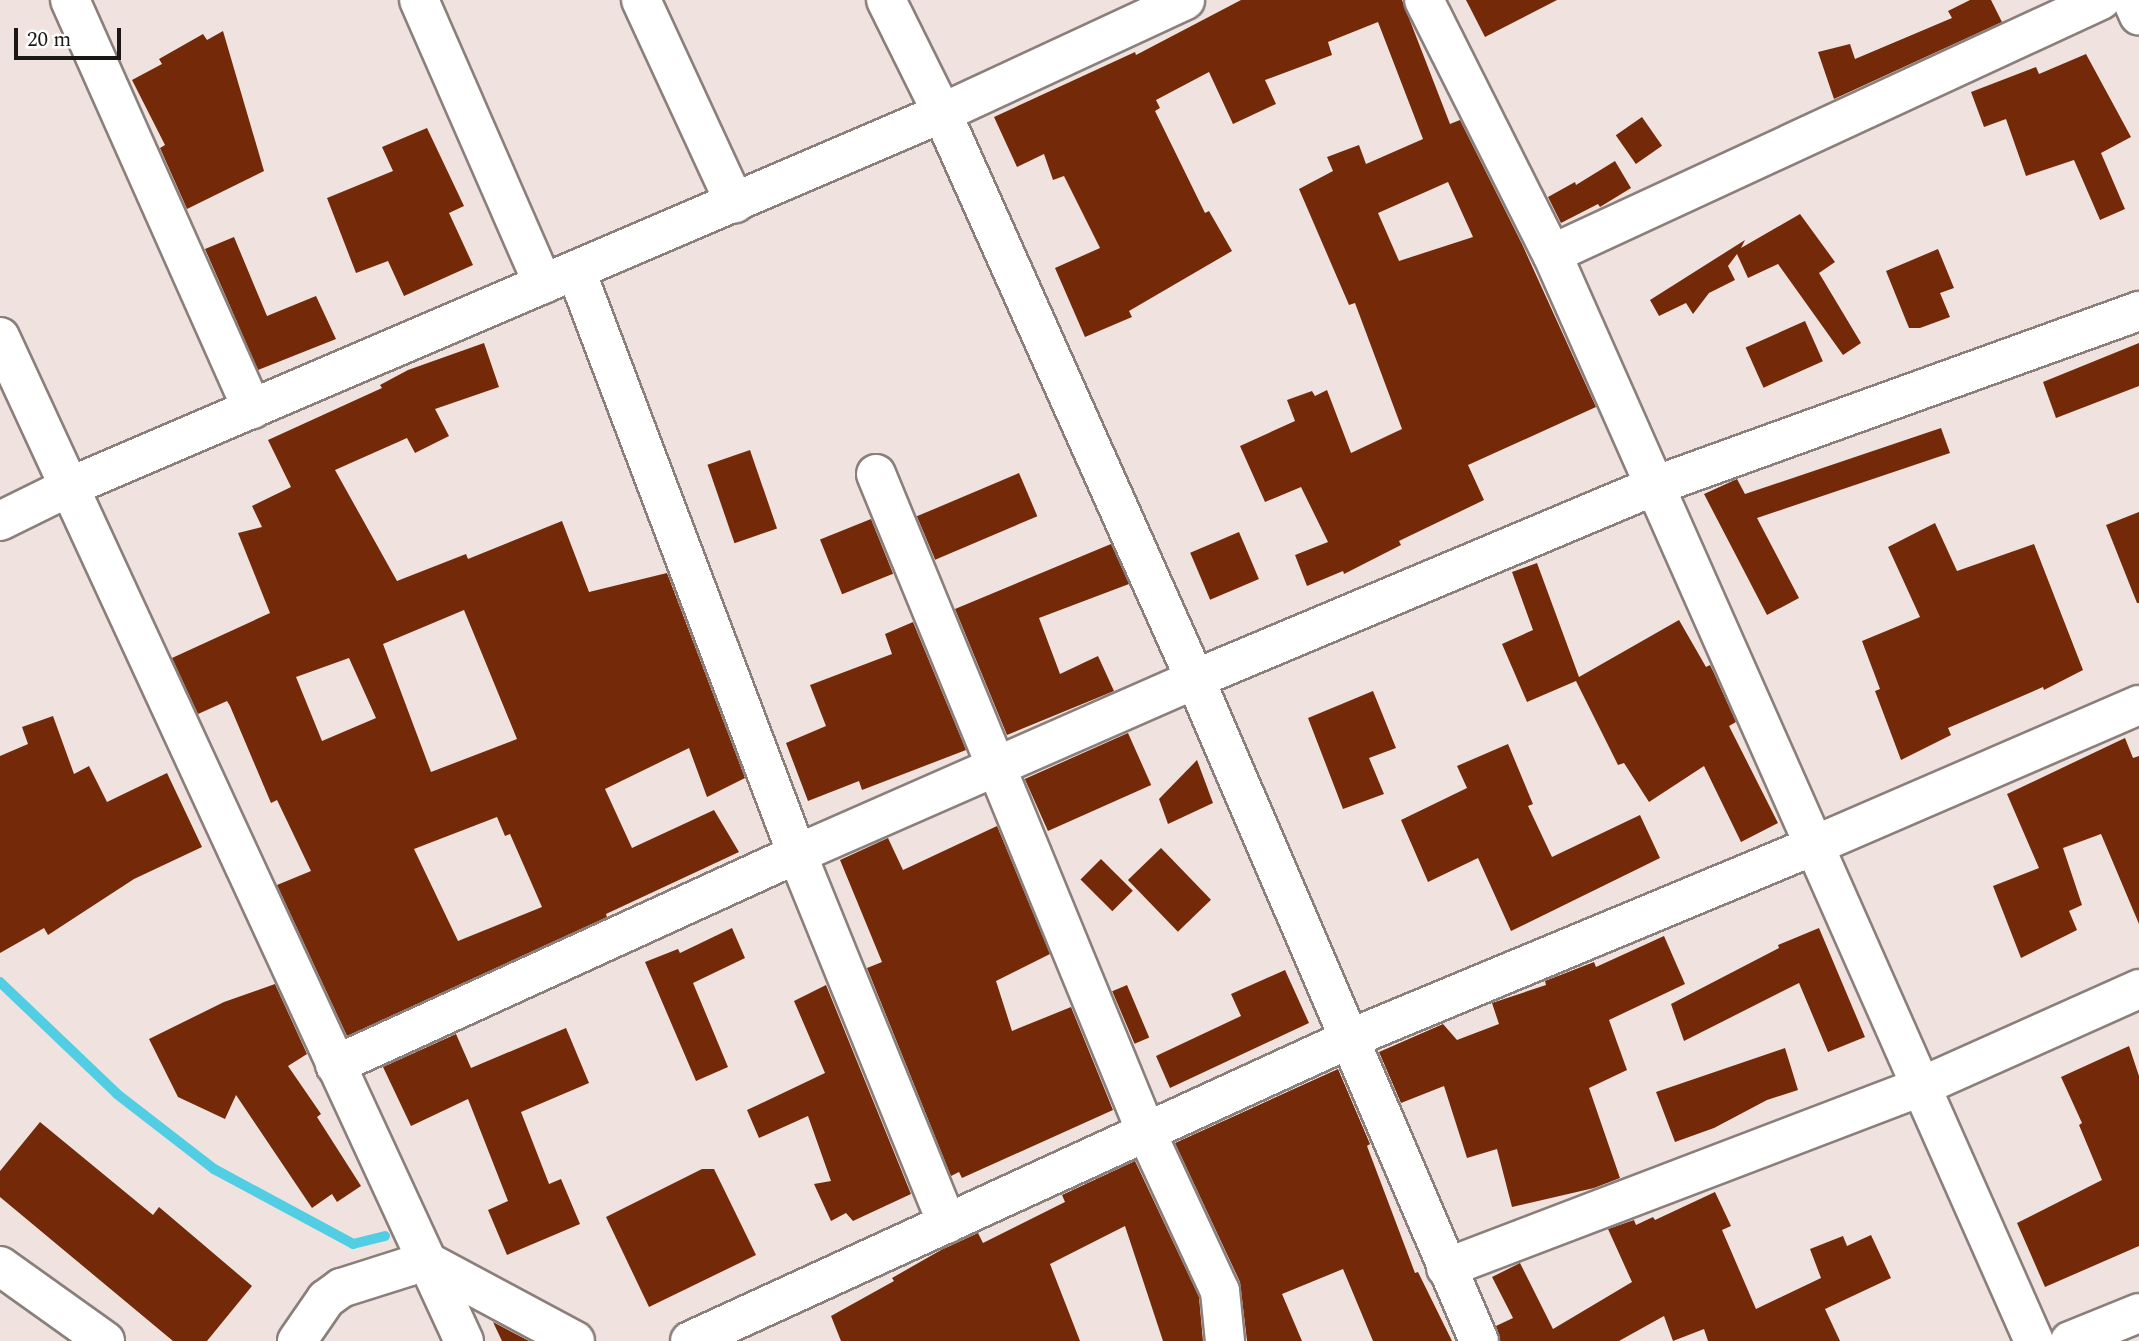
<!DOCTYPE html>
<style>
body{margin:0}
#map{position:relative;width:2139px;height:1341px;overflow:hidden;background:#f0e3df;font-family:Spectral,serif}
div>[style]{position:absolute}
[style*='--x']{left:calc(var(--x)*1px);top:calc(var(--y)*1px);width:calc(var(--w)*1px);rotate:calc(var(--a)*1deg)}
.stream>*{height:10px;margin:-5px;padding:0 5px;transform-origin:5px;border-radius:5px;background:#51cee4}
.building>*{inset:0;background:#742a08;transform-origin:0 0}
.roads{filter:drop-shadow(2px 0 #8a7f7b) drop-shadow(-2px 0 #8a7f7b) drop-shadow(0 2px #8a7f7b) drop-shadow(0 -2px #8a7f7b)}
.minor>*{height:38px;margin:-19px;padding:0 19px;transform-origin:19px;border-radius:19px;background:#fff}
span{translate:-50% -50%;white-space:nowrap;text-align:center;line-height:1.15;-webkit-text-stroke:7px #fff;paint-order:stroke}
.scale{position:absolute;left:14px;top:28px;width:107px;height:32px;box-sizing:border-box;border:4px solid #1b1715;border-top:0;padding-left:9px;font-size:21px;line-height:24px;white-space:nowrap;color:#1b1715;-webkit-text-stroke:5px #fff;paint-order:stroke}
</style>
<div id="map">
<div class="stream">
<i style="--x:0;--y:982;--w:162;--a:43.7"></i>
<i style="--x:117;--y:1094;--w:123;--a:37.7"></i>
<i style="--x:214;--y:1169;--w:158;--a:28.3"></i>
<i style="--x:353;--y:1244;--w:33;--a:-14"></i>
</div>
<div class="building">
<i style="clip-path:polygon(evenodd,1241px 0,1402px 0,1450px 124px,1460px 120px,1522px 244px,1596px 407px,1468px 465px,1484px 500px,1399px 541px,1401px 545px,1344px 574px,1343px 571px,1307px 586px,1295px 555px,1328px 542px,1301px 487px,1265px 502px,1240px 446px,1295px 421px,1287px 400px,1312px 391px,1315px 396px,1327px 390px,1351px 453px,1402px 429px,1355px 303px,1349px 305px,1299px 189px,1333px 171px,1327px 157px,1359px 145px,1366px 164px,1423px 139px,1378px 22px,1328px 42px,1332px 55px,1265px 80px,1276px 104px,1233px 124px,1209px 72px,1156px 100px,1160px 108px,1155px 111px,1205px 213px,1209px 211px,1232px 251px,1129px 311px,1132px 317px,1085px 337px,1055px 268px,1100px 248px,1064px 176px,1053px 180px,1044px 154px,1017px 167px,994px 117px,1135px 52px,1136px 55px,1241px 0,1448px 182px,1473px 237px,1399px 261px,1378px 213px,1448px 182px)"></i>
<i style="clip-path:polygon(1466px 0,1557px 0,1485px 37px)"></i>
<i style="clip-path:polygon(1970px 0,1991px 0,2002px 22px,1834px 99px,1818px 52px,1850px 44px,1855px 59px,1952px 18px,1948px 11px)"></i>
<i style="clip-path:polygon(223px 31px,264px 171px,187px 209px,160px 148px,165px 145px,132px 80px,162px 64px,159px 59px,203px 34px,207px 40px)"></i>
<i style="clip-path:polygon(2086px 54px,2131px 137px,2101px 153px,2125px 209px,2100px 220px,2074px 160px,2026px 176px,2006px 119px,1984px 127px,1971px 92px,2036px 67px,2039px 74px)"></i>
<i style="left:1642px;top:117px;width:35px;height:32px;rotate:55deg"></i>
<i style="clip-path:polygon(427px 128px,464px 206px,449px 213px,473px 265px,404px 296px,388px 261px,356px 273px,327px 198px,393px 171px,382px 147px)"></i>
<i style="clip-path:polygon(1615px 161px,1631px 188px,1600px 207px,1598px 204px,1561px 223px,1548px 197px,1575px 182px,1576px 185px)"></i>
<i style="clip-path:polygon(1800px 214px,1835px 262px,1819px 273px,1861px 343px,1843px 355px,1778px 264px,1748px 278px,1737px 254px,1728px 266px,1735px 280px,1709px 293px,1693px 314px,1686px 303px,1659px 316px,1650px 300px,1745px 240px,1741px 248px)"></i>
<i style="clip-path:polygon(234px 237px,267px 316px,316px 296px,336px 339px,258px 370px,205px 249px)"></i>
<i style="clip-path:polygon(1938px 249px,1954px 288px,1940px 293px,1950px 317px,1920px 328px,1909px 328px,1886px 271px)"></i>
<i style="left:1805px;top:321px;width:44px;height:65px;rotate:66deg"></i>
<i style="clip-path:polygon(evenodd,484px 343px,499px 387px,435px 409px,449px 436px,415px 453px,407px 438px,335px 470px,397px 581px,466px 554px,468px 559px,562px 521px,589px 592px,667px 573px,745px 778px,707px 797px,689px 748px,605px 789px,632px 848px,714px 810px,739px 852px,606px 914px,607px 917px,347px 1036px,277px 885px,311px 871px,277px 800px,271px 803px,230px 706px,227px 701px,198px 714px,172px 658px,270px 613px,238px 533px,262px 527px,252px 506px,291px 487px,268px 440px,382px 388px,380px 385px,408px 370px,484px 343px,464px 610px,517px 739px,431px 772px,383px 644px,464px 610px,484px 343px,349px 658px,376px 718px,322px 741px,296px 677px,349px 658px,484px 343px,497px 817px,505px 836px,510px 834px,542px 907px,458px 941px,414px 849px,497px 817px)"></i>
<i style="clip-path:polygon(2139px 343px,2139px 386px,2056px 418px,2043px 382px)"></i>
<i style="clip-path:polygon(1941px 428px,1950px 453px,1757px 518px,1799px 598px,1767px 615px,1704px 494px,1737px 479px,1745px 494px)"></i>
<i style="left:750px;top:450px;width:83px;height:45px;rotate:71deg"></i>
<i style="left:1019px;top:473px;width:47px;height:111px;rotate:67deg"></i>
<i style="clip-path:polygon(2139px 512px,2139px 603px,2137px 603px,2106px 525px)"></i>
<i style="left:871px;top:519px;width:59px;height:55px;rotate:68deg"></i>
<i style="clip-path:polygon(1935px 523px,1957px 571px,2034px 544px,2083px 670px,2044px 690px,2043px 687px,1948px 728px,1951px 735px,1901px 760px,1875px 691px,1880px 689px,1862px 641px,1920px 617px,1888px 547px)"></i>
<i style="left:1239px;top:532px;width:51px;height:53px;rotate:67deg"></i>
<i style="clip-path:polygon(1111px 544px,1129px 584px,1039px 618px,1060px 674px,1098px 656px,1114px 691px,1007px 735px,955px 609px)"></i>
<i style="clip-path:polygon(1537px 563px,1579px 677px,1679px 620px,1706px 667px,1710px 665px,1713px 671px,1736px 722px,1729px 726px,1778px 823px,1741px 842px,1704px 766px,1649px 802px,1624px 763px,1618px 765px,1576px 681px,1527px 702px,1502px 644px,1533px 630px,1512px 572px)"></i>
<i style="clip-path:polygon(913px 622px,966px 750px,862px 790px,859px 781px,808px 801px,786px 743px,826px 726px,810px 685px,892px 654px,885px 634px)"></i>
<i style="clip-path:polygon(1373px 691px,1396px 748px,1369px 758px,1384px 794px,1343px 809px,1308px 718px)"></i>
<i style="clip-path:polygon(53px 716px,74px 774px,89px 766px,107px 802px,167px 773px,202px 847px,134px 879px,48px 935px,44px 928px,0 953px,0 756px,28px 744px,22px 727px)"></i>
<i style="left:1128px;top:733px;width:57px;height:113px;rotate:66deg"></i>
<i style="clip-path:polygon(2125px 738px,2133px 758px,2139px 756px,2139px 924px,2101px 834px,2063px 848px,2082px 905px,2069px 911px,2077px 930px,2021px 958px,1993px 886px,2039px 868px,2007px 794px)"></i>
<i style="clip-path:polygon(1508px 744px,1533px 804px,1528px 806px,1552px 857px,1640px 815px,1660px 858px,1511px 931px,1478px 858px,1428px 882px,1401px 820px,1467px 788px,1457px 766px)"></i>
<i style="clip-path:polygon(1197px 760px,1213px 803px,1168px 824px,1159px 799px)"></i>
<i style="clip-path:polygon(997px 826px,1050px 954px,996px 981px,1012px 1031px,1071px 1007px,1113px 1110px,962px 1178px,959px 1172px,951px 1176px,867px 968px,882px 962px,840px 860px,888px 838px,903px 870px)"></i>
<i style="left:1161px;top:848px;width:72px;height:46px;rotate:46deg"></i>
<i style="left:1101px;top:859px;width:45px;height:29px;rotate:45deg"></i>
<i style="clip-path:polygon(732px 928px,745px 958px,693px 983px,728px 1067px,696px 1081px,645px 962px,678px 949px,680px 953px)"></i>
<i style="clip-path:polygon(1819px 928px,1865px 1037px,1828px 1052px,1799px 983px,1684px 1041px,1671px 1004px,1779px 948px,1778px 945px)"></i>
<i style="clip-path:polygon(1664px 936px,1685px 984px,1609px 1020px,1627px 1070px,1589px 1088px,1620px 1178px,1594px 1188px,1512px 1207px,1497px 1149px,1467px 1158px,1444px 1086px,1401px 1103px,1379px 1052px,1443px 1024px,1457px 1040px,1499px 1024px,1492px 1003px,1546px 985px,1545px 981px,1594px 962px,1596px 967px)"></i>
<i style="clip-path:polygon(1285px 970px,1309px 1023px,1170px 1088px,1156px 1056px,1241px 1016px,1231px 994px)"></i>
<i style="clip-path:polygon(275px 984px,307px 1054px,288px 1066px,321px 1114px,317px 1117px,361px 1186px,337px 1202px,332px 1194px,312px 1208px,236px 1095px,225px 1119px,178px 1097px,149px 1039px,224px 1002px)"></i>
<i style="clip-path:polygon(826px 985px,911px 1194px,853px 1221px,846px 1213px,831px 1221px,814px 1184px,831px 1181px,808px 1116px,759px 1138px,747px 1110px,825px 1073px,794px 1001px)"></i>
<i style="left:1127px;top:985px;width:57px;height:16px;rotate:67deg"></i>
<i style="clip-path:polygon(566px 1028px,589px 1083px,521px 1112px,549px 1184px,561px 1179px,580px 1224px,507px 1255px,488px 1210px,508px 1201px,468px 1099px,411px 1126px,383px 1067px,456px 1034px,471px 1068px)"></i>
<i style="clip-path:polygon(2129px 1046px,2139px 1076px,2139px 1246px,2045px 1287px,2017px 1223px,2102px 1180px,2079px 1125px,2082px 1123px,2061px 1077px)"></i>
<i style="clip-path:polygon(1785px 1048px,1798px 1090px,1767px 1100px,1714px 1128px,1675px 1142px,1656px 1092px)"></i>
<i style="clip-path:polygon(1338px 1069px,1370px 1144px,1367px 1146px,1415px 1273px,1418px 1272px,1452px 1341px,1373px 1341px,1343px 1269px,1282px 1294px,1302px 1341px,1247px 1341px,1240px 1282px,1175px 1143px)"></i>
<i style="clip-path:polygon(40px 1122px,153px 1215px,159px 1207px,252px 1286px,207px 1341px,173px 1341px,0 1197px,0 1171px)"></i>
<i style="clip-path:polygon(1135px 1161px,1199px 1297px,1203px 1341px,1163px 1341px,1125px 1226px,1050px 1264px,1080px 1341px,841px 1341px,831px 1316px,894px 1281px,892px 1278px,941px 1250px,978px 1233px,983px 1243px,1065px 1202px,1062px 1195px)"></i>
<i style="clip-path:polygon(702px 1169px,714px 1169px,756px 1255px,649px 1307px,606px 1217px)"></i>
<i style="clip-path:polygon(1715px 1192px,1731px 1226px,1722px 1230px,1756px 1309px,1821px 1278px,1810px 1249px,1843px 1236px,1847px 1246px,1871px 1235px,1891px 1278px,1825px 1309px,1840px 1341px,1708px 1341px,1704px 1329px,1673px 1341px,1664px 1316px,1619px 1341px,1500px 1341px,1496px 1326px,1513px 1318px,1492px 1277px,1520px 1263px,1553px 1329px,1632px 1282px,1608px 1229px,1634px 1220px,1636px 1225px,1653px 1217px,1655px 1220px)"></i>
<i style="clip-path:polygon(493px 1322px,529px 1341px,502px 1341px)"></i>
</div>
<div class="roads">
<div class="minor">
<i style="--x:70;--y:0;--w:448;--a:66"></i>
<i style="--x:419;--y:0;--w:310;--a:66.4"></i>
<i style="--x:641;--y:0;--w:224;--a:65.2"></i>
<i style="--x:886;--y:0;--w:126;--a:63.6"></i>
<i style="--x:942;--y:113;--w:620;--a:65.92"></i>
<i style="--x:1195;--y:679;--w:720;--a:66.78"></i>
<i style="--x:1424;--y:0;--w:284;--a:63.3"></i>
<i style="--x:1552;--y:254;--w:1189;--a:66.09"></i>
<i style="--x:2132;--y:0;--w:17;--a:66"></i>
<i style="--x:1552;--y:254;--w:605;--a:-24.83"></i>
<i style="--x:576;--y:271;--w:623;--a:69.24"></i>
<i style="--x:797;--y:854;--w:399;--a:67.9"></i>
<i style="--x:0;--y:337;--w:1106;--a:65.2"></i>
<i style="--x:876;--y:474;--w:713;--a:67.68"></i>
<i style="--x:1147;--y:1134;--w:173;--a:65.1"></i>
<i style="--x:1220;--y:1291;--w:50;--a:84.3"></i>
<i style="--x:0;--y:521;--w:77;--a:-26.2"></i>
<i style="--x:69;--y:487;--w:950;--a:-23.19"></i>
<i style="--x:942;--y:113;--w:268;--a:-24.9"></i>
<i style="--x:335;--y:1065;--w:508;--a:-24.55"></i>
<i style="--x:797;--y:854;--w:435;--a:-23.7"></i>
<i style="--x:1195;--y:679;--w:498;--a:-22.8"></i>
<i style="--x:1654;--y:486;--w:516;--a:-19.84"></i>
<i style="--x:0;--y:1266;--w:129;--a:35.5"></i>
<i style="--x:1446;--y:1268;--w:507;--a:-20.9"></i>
<i style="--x:1920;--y:1087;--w:240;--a:-24.1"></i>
<i style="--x:297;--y:1341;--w:51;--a:-55.4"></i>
<i style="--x:326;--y:1299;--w:19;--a:-36"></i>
<i style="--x:341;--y:1288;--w:89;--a:-17.6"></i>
<i style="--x:426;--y:1261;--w:169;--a:28.2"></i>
<i style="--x:690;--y:1341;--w:725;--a:-24.62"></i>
<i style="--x:1349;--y:1039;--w:503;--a:-22.58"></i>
<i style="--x:1813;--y:846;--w:355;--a:-23.4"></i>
<i style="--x:2070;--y:1341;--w:74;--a:-22.1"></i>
</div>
</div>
<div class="scale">20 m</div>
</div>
